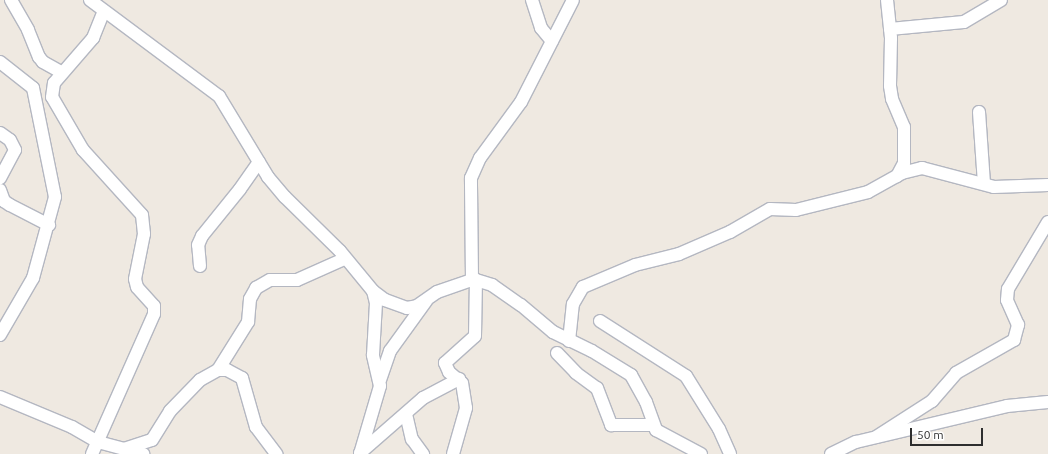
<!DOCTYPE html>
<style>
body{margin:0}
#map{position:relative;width:1048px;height:454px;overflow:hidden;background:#efe9e1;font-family:Ubuntu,sans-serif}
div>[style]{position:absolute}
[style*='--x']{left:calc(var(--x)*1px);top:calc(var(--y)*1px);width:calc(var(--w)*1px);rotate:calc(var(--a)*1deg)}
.roads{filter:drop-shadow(1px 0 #b4b7c1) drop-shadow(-1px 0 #b4b7c1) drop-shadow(0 1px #b4b7c1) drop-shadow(0 -1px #b4b7c1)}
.minor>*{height:12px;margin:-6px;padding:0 6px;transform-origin:6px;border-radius:6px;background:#fff}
span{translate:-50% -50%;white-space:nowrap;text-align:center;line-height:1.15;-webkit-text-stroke:3px #fff;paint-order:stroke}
.scale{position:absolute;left:910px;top:428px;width:73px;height:18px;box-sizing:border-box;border:2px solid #2e2e2e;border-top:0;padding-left:5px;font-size:12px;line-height:14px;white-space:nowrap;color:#2e2e2e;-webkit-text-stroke:3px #fff;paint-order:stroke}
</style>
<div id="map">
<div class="roads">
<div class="minor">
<i style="--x:11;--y:0;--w:34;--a:60"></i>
<i style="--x:28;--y:30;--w:29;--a:68"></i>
<i style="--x:39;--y:57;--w:6;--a:51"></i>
<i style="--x:43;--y:62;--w:21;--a:29"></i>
<i style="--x:90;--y:0;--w:161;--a:36.7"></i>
<i style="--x:219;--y:96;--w:95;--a:58.8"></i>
<i style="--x:268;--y:177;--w:26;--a:50"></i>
<i style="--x:285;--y:197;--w:77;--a:44.5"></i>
<i style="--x:340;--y:251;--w:52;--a:50.5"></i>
<i style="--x:373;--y:291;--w:15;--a:37"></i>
<i style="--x:385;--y:300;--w:23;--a:20"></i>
<i style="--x:407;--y:308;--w:10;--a:-11"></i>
<i style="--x:417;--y:306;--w:24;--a:-35"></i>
<i style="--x:437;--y:292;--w:34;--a:-19"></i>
<i style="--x:469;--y:281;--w:7;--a:-8"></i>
<i style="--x:476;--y:280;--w:17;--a:17"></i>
<i style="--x:492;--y:285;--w:35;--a:35"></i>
<i style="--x:521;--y:305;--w:42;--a:40.2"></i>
<i style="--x:553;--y:332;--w:43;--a:26"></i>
<i style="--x:592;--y:351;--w:46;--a:31.6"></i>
<i style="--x:631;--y:375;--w:31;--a:61"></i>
<i style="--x:646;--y:402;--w:30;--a:70"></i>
<i style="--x:656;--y:430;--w:51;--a:28.1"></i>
<i style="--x:532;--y:0;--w:29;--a:72"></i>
<i style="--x:541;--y:28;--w:17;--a:50"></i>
<i style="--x:887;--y:0;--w:38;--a:84"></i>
<i style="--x:891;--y:38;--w:48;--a:91.2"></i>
<i style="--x:890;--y:86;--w:13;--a:81"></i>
<i style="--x:892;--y:99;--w:30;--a:67"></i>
<i style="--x:904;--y:127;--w:36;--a:90"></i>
<i style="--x:904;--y:163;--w:15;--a:118"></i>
<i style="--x:890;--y:29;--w:74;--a:-5.4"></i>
<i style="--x:964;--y:22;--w:43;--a:-30.7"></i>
<i style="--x:0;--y:62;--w:42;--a:38.2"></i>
<i style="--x:33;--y:88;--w:111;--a:78.6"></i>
<i style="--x:55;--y:197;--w:84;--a:105.2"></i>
<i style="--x:33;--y:278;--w:66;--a:120.1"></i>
<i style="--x:979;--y:112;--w:72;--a:86"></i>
<i style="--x:0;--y:133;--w:12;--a:35"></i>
<i style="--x:10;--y:140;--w:11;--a:63"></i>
<i style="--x:15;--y:150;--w:32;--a:118"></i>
<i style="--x:0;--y:190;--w:12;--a:70"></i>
<i style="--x:4;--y:201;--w:7;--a:34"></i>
<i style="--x:10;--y:205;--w:44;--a:27.1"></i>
<i style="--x:200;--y:266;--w:21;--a:-95"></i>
<i style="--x:198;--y:245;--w:10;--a:-66"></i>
<i style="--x:202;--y:236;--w:60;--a:-51"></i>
<i style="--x:240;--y:189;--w:33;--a:-55"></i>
<i style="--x:472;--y:280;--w:102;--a:-90.6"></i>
<i style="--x:471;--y:178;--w:22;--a:-66"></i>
<i style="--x:480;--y:158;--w:69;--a:-53.8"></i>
<i style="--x:521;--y:102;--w:114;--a:-63"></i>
<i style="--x:600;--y:321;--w:102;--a:32.6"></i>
<i style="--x:686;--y:376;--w:62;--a:58.1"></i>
<i style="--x:719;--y:429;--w:27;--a:66"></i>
<i style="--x:569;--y:341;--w:37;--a:-84"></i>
<i style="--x:573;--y:304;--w:20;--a:-60"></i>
<i style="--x:583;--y:287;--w:56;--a:-22.9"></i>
<i style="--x:635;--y:265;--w:45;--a:-14"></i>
<i style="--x:679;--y:254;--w:56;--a:-23.3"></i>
<i style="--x:730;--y:232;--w:46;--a:-29.9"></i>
<i style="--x:770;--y:209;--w:26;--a:2"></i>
<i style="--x:796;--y:210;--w:74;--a:-14"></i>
<i style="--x:868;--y:192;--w:39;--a:-29"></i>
<i style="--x:902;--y:173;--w:21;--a:-14"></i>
<i style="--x:922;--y:168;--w:74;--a:14.8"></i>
<i style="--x:994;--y:187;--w:54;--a:-2.1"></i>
<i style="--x:557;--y:353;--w:28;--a:46"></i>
<i style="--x:576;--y:373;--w:26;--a:36"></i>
<i style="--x:597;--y:388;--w:40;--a:69"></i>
<i style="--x:611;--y:425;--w:42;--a:0"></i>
<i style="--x:218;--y:370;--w:57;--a:-58"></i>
<i style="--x:248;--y:322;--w:23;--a:-85"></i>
<i style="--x:250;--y:299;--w:13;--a:-61"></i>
<i style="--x:256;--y:288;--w:16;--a:-30"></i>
<i style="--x:270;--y:280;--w:27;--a:0"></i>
<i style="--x:297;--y:280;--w:51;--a:-24.1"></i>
<i style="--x:380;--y:380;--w:31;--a:-71"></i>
<i style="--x:390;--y:351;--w:62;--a:-54.2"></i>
<i style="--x:0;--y:397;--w:78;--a:22.6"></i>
<i style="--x:72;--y:427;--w:30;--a:30"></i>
<i style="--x:98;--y:442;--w:47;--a:14.9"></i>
<i style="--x:406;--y:414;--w:26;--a:77"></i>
<i style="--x:412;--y:439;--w:19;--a:54"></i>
<i style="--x:876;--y:437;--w:67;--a:-32.7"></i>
<i style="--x:932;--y:401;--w:37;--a:-49"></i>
<i style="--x:956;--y:373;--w:67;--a:-29.6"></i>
<i style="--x:1014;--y:340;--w:16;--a:-75"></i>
<i style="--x:1018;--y:325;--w:27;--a:-114"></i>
<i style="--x:1007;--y:300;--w:11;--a:-85"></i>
<i style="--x:1008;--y:289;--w:78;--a:-59.2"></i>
<i style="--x:124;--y:449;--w:29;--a:-18"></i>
<i style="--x:152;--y:440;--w:34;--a:-58"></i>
<i style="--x:170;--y:411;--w:43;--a:-45.9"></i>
<i style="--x:200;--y:380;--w:21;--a:-29"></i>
<i style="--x:218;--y:370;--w:9;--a:0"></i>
<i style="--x:227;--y:370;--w:17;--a:28"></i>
<i style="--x:242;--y:378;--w:51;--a:74.1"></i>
<i style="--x:256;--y:427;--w:34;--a:53"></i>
<i style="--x:360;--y:453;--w:84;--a:-41.1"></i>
<i style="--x:423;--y:398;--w:41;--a:-27.8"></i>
<i style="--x:92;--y:454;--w:153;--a:-66.1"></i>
<i style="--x:154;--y:314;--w:8;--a:-90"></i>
<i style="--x:154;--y:306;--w:25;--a:-132"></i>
<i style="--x:137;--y:287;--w:8;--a:-104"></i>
<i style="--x:135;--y:279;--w:46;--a:-78.7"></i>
<i style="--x:144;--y:234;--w:19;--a:-96"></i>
<i style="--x:142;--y:215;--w:88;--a:-132.2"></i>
<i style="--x:83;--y:150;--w:61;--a:-120.3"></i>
<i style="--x:52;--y:97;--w:14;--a:-82"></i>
<i style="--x:54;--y:83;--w:60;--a:-49.1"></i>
<i style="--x:93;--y:38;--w:29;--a:-68"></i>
<i style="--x:360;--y:454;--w:71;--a:-73.6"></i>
<i style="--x:380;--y:386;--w:32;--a:-103"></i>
<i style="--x:373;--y:355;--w:52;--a:-86.7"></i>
<i style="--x:376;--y:303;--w:12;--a:-104"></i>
<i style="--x:453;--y:454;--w:48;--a:-74.2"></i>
<i style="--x:466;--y:408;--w:25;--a:-99"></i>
<i style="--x:462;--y:383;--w:17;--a:-140"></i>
<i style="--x:449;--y:372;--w:10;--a:-114"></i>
<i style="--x:445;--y:363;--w:40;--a:-42"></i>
<i style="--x:475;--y:336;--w:56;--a:-89"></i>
<i style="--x:831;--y:454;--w:28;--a:-26"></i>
<i style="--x:856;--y:442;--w:155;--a:-13.4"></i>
<i style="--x:1007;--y:406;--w:41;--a:-5.6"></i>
</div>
</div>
<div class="scale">50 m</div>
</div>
